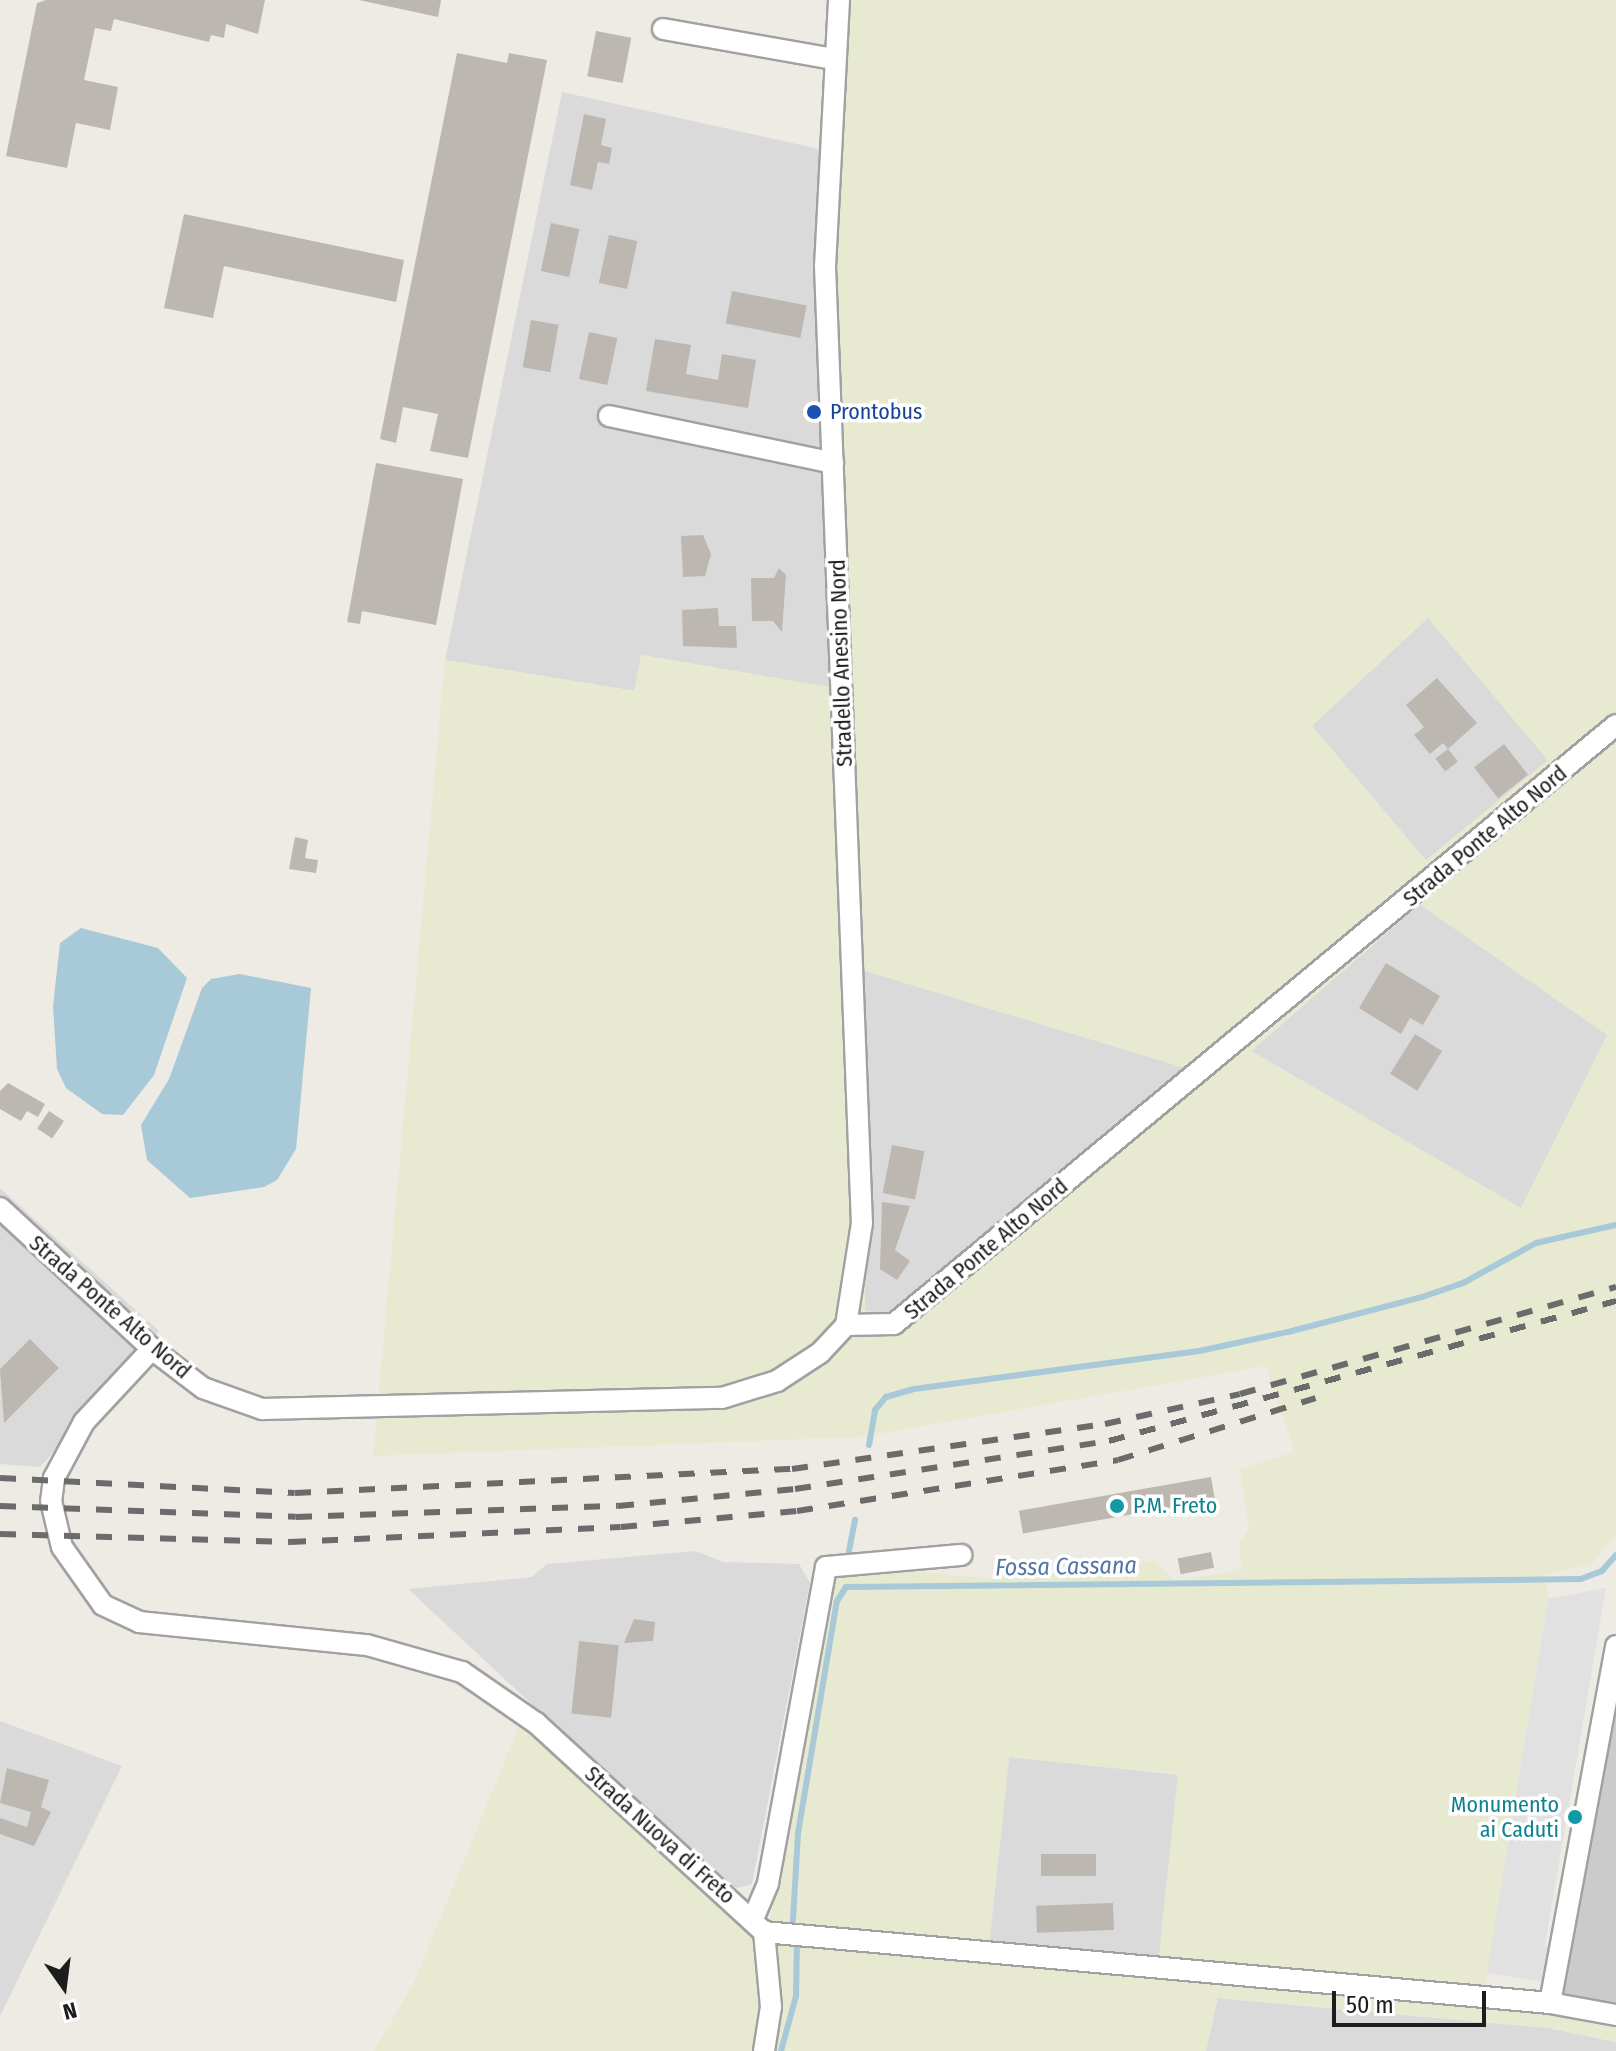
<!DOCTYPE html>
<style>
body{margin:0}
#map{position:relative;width:1616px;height:2051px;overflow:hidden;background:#edebe4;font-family:"Fira Sans Condensed",sans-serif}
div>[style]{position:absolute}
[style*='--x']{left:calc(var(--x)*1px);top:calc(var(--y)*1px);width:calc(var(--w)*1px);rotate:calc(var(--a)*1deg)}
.residential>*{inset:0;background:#dbdada;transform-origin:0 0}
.religious>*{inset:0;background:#cbcbcb}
.farmland>*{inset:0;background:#e7ead1}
.parking>*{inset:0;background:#e1e1e1}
.water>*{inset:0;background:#a8c9d7}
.stream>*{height:6px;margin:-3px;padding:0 3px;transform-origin:3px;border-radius:3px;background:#a8c9d7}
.building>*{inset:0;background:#bdb7b1;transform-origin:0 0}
.roads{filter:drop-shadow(2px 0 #a1a1a1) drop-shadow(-2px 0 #a1a1a1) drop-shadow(0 2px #a1a1a1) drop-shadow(0 -2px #a1a1a1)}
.minor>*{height:20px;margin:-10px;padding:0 10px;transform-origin:10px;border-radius:10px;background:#fff}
.rail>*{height:6px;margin-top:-3px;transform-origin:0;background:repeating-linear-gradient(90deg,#6b6b6b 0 16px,transparent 0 32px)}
.dots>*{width:22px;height:22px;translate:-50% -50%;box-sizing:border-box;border:4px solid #fff;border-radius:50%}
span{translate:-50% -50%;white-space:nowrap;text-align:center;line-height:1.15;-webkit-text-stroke:7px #fff;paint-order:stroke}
.transit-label{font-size:22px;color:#164399}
.left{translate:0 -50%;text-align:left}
.street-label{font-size:22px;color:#1d1d1d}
.culture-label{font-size:22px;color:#0d838f}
.right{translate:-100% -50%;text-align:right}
.water-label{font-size:24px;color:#5376a3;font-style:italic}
.north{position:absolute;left:24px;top:1947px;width:80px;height:80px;-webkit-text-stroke:6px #fff;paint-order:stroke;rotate:166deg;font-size:22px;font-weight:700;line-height:32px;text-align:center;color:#1d1d1d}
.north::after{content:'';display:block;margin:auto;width:28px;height:36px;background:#1d1d1d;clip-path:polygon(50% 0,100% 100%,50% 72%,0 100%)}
.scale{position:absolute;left:1332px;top:1991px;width:154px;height:36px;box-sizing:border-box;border:4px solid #1d1d1d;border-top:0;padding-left:10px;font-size:24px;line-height:28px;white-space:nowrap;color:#1d1d1d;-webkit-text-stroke:6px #fff;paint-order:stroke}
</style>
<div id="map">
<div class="residential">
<i style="clip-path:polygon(562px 92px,819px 149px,831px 688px,642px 655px,635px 691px,445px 660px)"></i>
<i style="left:1428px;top:617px;width:187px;height:159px;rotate:50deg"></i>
<i style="clip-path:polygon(1420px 904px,1608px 1035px,1521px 1208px,1251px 1051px)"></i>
<i style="clip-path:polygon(864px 970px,1186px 1068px,890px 1317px,865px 1311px)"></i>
<i style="clip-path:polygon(0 1188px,159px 1331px,40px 1467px,0 1464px)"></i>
<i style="clip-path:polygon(696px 1551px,723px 1562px,799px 1564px,810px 1583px,752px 1884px,738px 1888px,724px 1883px,408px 1589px,532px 1577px,547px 1564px)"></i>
<i style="clip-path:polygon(0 1721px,122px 1766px,0 2016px)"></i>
<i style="left:1009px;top:1757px;width:170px;height:185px;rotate:6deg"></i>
<i style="clip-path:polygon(1217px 1998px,1548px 2028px,1616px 2042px,1616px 2051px,1206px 2051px)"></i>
</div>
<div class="religious">
<i style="clip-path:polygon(1616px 1705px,1616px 2005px,1556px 1995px)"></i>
</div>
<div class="farmland">
<i style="clip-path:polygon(evenodd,842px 0,1616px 0,1616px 1534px,1592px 1564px,1545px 1575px,1548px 1599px,1485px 1985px,1616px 2005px,1616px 2042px,1548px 2028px,1218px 1998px,1206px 2051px,374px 2051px,414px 1982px,520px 1724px,755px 1936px,770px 1921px,830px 1575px,925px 1572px,990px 1579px,1155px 1561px,1174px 1581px,1242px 1570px,1239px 1545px,1249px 1528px,1240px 1469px,1294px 1452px,1266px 1366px,861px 1437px,373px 1456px,445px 660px,634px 691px,641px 655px,831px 687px,819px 149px,842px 0,1428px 618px,1548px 760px,1426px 860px,1312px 726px,1428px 618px,842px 0,1419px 904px,1607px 1035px,1521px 1208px,1251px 1051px,1419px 904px,842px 0,865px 971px,1185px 1068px,890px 1316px,865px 1310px,865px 971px,842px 0,1009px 1757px,1178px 1774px,1159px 1959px,989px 1941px,1009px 1757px)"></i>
</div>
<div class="parking">
<i style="clip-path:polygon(1606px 1588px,1545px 1945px,1557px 1951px,1546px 1982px,1487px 1973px,1548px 1599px)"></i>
</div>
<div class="water">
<i style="clip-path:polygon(81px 928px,158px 948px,187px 978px,154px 1075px,123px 1115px,102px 1114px,66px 1088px,57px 1069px,53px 1006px,60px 943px)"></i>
<i style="clip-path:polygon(240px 974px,311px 988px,296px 1149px,277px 1180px,264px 1187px,190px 1198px,147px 1160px,141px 1125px,169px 1079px,202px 988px,211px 979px)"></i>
</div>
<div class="stream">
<i style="--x:869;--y:1445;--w:36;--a:-80"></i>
<i style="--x:875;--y:1410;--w:17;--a:-50"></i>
<i style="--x:886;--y:1397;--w:29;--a:-16"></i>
<i style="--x:914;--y:1389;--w:288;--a:-7.6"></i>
<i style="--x:1199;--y:1351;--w:91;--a:-12.1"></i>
<i style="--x:1288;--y:1332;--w:138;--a:-14.6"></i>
<i style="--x:1422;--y:1297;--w:43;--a:-18.9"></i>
<i style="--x:1463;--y:1283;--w:83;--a:-28.7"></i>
<i style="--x:1536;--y:1243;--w:82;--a:-12.7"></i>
<i style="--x:848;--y:1556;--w:37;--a:-79"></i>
<i style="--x:793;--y:1920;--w:87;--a:-86.7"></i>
<i style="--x:798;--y:1833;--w:235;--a:-80.5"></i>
<i style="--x:837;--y:1601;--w:17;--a:-57"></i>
<i style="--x:846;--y:1587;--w:735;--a:-0.62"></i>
<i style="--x:1581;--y:1579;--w:22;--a:-21"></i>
<i style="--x:1602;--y:1571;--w:21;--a:-49"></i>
<i style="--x:781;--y:2051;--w:57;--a:-74.7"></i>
<i style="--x:796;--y:1996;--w:56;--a:-89"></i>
</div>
<div class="building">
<i style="clip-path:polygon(46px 0,265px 0,258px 34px,226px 24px,224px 38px,211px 35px,209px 42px,114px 19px,111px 31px,95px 28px,84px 80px,118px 87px,110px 130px,76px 123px,67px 168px,6px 156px,37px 3px)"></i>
<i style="clip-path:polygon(359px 0,441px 0,438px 17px)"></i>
<i style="left:596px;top:31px;width:36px;height:46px;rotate:11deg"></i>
<i style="clip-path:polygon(457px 53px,507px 63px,509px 53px,547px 60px,468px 458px,430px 451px,438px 414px,403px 407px,396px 443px,380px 439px)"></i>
<i style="clip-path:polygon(584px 114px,606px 119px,601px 145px,612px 148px,609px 164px,598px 162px,592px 190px,570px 185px)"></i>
<i style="clip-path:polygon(184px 214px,404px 260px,396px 302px,224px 266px,213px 318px,164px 308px)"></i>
<i style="left:551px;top:223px;width:29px;height:49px;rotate:12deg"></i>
<i style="left:609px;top:235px;width:29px;height:49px;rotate:12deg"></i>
<i style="left:732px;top:291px;width:76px;height:33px;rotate:11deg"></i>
<i style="left:531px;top:320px;width:28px;height:48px;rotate:10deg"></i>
<i style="left:589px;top:332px;width:29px;height:48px;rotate:12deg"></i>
<i style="clip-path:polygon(655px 339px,691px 345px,686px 374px,718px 380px,722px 354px,756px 360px,748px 408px,646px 391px)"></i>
<i style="clip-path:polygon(376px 463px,463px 479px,436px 625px,362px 611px,360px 624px,347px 622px)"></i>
<i style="clip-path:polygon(703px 535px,711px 554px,705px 576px,683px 577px,681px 536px)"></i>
<i style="clip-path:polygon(779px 568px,786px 575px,782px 632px,773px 621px,752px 621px,751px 578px,774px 578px)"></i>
<i style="clip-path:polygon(718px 608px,719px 626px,736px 626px,737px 648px,683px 646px,682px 610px)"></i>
<i style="clip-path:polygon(1437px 678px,1477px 723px,1448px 749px,1443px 743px,1430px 754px,1414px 735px,1424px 727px,1406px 705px)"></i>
<i style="left:1504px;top:744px;width:39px;height:38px;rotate:52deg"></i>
<i style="left:1448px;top:749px;width:16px;height:16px;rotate:52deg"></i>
<i style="clip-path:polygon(295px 837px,308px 840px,305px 858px,318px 860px,316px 873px,289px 869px)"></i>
<i style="clip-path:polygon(1386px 963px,1440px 996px,1423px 1025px,1410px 1018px,1401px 1034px,1359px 1008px)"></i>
<i style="left:1415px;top:1034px;width:32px;height:47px;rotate:32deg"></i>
<i style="clip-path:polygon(8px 1083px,45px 1104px,38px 1117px,27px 1111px,21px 1121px,0 1109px,0 1091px)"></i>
<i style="left:49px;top:1111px;width:18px;height:21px;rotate:34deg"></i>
<i style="left:892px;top:1145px;width:33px;height:49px;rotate:11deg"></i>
<i style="clip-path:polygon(882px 1202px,910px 1206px,895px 1250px,910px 1261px,897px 1280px,880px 1269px)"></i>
<i style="clip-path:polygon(30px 1339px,59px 1368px,4px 1423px,0 1369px)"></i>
<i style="left:1211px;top:1477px;width:23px;height:195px;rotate:80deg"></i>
<i style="left:1211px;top:1552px;width:16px;height:34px;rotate:79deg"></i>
<i style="clip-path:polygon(634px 1619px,655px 1622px,653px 1641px,624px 1643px)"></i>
<i style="left:579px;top:1641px;width:40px;height:73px;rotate:6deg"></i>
<i style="clip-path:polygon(7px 1768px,49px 1780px,41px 1807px,51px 1812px,34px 1846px,0 1834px,0 1818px,27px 1827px,31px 1812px,0 1803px)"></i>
<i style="left:1041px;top:1854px;width:55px;height:22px"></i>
<i style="left:1113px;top:1903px;width:27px;height:77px;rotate:88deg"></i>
</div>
<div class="roads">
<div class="minor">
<i style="--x:839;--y:0;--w:266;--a:93"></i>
<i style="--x:825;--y:266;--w:958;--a:87.79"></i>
<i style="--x:862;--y:1223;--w:103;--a:98.9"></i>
<i style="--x:663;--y:29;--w:174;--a:10"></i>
<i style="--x:609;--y:416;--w:229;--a:11.8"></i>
<i style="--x:0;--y:1208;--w:207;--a:42.8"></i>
<i style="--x:152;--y:1349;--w:64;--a:37.4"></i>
<i style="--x:203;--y:1388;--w:63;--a:19.6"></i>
<i style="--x:262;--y:1409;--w:460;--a:-1.4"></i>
<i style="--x:722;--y:1398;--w:58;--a:-17.2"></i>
<i style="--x:777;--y:1381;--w:51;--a:-33.1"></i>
<i style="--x:820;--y:1353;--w:38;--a:-47"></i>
<i style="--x:846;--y:1325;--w:48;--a:-1.2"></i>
<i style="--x:894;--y:1324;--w:938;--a:-39.68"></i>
<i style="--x:152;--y:1349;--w:100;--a:133"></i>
<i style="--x:84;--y:1422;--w:64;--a:118.2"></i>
<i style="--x:54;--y:1478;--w:23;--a:97"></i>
<i style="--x:51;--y:1501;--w:47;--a:76.6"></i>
<i style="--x:62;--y:1547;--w:71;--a:54.7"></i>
<i style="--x:103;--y:1605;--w:40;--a:25"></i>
<i style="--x:139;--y:1622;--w:229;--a:5.8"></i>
<i style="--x:367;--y:1645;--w:99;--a:15.9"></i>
<i style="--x:462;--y:1672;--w:90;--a:34.6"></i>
<i style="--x:536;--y:1723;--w:309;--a:42.5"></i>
<i style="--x:764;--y:1932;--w:789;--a:5.16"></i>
<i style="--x:1550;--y:2003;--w:67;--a:10.3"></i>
<i style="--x:753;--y:1919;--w:39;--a:-67"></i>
<i style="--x:768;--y:1883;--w:321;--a:-79.6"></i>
<i style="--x:826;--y:1567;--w:136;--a:-5.1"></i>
<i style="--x:1550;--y:2003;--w:363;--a:-79.5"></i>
<i style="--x:764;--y:2051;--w:45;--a:-81"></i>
<i style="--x:771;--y:2007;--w:75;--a:-95.3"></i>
</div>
</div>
<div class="rail">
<i style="--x:0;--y:1478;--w:295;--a:2.9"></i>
<i style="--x:295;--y:1493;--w:498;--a:-2.8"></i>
<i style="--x:792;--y:1469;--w:316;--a:-8.2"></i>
<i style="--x:1105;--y:1424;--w:138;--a:-12.5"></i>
<i style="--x:1240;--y:1394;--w:391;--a:-15.9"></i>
<i style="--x:0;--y:1506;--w:296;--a:2.1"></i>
<i style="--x:296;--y:1517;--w:322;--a:-2"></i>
<i style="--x:618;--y:1506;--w:178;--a:-5.5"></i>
<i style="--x:795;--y:1489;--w:318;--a:-8.7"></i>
<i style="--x:1109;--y:1441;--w:526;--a:-15.44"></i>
<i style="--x:0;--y:1534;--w:290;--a:1.6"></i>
<i style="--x:290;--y:1542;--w:331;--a:-2.6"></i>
<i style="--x:621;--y:1527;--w:177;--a:-5.2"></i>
<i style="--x:797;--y:1511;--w:325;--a:-9"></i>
<i style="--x:1118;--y:1460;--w:207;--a:-17.4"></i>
</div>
<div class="dots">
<i style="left:814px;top:412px;background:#1a4fb4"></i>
<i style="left:1117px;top:1506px;background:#0f9aa8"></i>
<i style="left:1575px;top:1817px;background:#0f9aa8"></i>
</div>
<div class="transit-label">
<span class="left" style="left:830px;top:412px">Prontobus</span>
</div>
<div class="street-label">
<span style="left:841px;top:663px;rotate:-92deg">Stradello Anesino Nord</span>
<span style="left:1485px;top:836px;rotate:-40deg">Strada Ponte Alto Nord</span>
<span style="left:986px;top:1249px;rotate:-40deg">Strada Ponte Alto Nord</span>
<span style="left:110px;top:1307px;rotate:41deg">Strada Ponte Alto Nord</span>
<span style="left:660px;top:1835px;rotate:42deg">Strada Nuova di Freto</span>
</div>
<div class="culture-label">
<span class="left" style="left:1133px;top:1506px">P.M. Freto</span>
<span class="right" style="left:1559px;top:1817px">Monumento<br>ai Caduti</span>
</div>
<div class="water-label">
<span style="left:1066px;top:1567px;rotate:-1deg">Fossa Cassana</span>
</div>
<div class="north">N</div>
<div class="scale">50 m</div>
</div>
